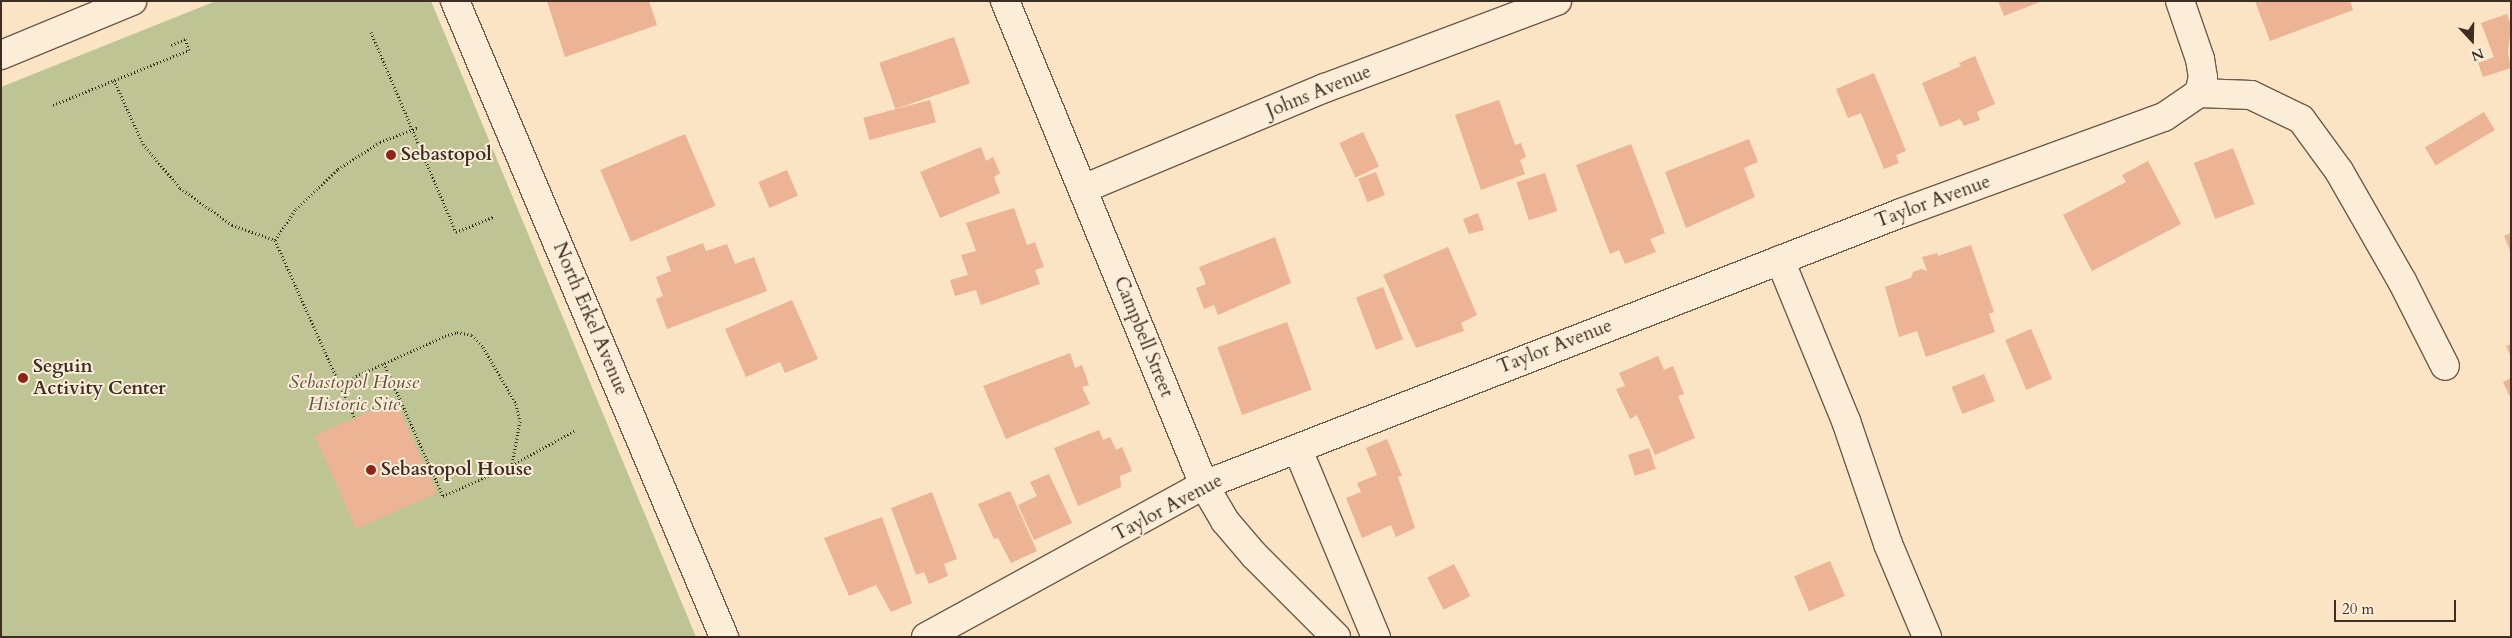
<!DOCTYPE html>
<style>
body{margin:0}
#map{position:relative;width:2512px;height:638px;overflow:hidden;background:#fae4c4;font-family:Cardo,serif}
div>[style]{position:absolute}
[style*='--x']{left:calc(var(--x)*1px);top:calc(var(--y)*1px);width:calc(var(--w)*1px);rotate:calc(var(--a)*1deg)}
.green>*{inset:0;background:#bec494}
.building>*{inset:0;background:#edb395;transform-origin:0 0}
.path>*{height:3px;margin-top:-1.5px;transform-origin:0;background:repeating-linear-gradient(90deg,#3d2e24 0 1px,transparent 0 3.5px)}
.roads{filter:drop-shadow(1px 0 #6c5c4c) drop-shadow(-1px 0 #6c5c4c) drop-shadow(0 1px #6c5c4c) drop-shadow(0 -1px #6c5c4c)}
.minor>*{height:28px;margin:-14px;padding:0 14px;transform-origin:14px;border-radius:14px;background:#fcedd9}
.dots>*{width:14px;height:14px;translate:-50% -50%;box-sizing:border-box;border:2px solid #fcedd9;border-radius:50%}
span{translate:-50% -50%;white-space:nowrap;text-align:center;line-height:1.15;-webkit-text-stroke:4px #fcedd9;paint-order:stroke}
.street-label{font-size:19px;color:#3d2e24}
.poi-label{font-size:19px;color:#3d2e24;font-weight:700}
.left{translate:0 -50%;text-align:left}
.park-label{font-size:19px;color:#5d5440;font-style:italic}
.frame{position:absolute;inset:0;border:2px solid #3d2e24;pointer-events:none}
.north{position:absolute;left:2447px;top:15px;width:50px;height:50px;-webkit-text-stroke:4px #fcedd9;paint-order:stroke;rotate:159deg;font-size:14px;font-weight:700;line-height:20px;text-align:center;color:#3d2e24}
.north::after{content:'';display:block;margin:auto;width:18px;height:22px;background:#3d2e24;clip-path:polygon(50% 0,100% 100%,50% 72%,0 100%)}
.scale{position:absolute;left:2334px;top:600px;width:122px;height:22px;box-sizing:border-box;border:2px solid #3d2e24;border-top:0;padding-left:6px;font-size:15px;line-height:18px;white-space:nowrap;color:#3d2e24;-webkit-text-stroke:4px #fcedd9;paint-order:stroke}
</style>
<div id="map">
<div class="green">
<i style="clip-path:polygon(216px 1px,431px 1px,696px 637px,1px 637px,1px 87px)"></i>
</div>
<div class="building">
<i style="clip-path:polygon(547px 1px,649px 1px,657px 25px,565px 57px)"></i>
<i style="clip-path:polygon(1998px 1px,2042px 1px,2004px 16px)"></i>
<i style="clip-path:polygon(2255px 1px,2350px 1px,2353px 10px,2270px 41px)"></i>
<i style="clip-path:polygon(2507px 14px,2511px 26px,2508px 53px,2511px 68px,2483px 77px,2478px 63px,2494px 57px,2481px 23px)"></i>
<i style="left:954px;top:37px;width:49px;height:79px;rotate:71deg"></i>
<i style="clip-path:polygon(1975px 56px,1995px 104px,1977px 112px,1980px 120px,1964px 126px,1960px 119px,1940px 127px,1922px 83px,1961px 66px,1959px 63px)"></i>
<i style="clip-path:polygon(1874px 73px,1906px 151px,1896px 155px,1899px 163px,1884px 169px,1861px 113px,1848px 118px,1836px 89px)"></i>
<i style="left:930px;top:100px;width:23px;height:69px;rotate:75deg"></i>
<i style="clip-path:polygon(1499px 100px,1515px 145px,1521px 143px,1526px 157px,1520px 160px,1525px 174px,1481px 190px,1455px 115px)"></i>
<i style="left:2484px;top:112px;width:21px;height:69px;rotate:59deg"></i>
<i style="left:1363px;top:132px;width:38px;height:26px;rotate:65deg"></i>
<i style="left:685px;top:134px;width:78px;height:92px;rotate:67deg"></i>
<i style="clip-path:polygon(1749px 139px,1758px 162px,1744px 168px,1755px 197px,1686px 228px,1665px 172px)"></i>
<i style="clip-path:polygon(1631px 144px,1665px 233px,1650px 239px,1656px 252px,1625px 264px,1619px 250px,1610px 254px,1576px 165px)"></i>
<i style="clip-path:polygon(981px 147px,986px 161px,993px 157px,1000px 173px,994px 177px,1000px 193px,940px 218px,920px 172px)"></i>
<i style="left:2233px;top:148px;width:60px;height:42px;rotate:69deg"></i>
<i style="clip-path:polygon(2148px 161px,2181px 224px,2092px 271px,2063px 215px,2126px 182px,2122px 175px)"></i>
<i style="left:787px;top:170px;width:28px;height:31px;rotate:67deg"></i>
<i style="left:1376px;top:172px;width:25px;height:19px;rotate:69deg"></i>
<i style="left:1545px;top:173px;width:40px;height:30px;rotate:72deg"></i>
<i style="clip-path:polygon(1014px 208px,1027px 245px,1035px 242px,1044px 267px,1035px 270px,1040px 284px,981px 305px,976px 290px,955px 296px,950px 280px,968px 275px,961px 255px,976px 251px,966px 223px)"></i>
<i style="clip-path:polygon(1478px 213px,1484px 230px,1469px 234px,1463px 219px)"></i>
<i style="clip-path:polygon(2511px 233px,2511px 253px,2504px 236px)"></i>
<i style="clip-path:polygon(1275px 237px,1291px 283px,1218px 315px,1214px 305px,1204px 309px,1196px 288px,1206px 284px,1199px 267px)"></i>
<i style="clip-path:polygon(703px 243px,706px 251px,727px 244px,735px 264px,754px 257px,767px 291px,667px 329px,656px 299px,663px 296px,656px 277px,671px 271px,666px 257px)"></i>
<i style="clip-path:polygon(1971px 245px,1994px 312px,1989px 314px,1995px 332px,1926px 357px,1917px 331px,1899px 337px,1885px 287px,1911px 278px,1913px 272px,1921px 269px,1927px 271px,1922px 257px,1937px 253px,1938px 256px)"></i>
<i style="clip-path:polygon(1448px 247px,1477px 315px,1461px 323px,1464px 331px,1416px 348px,1383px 275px)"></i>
<i style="left:1383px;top:287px;width:56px;height:29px;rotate:69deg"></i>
<i style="clip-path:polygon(792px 300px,818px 359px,785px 373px,780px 362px,746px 377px,725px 329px)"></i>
<i style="left:1287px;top:322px;width:72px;height:74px;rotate:70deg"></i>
<i style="left:2031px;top:329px;width:54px;height:28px;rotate:67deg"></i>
<i style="clip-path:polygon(2511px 344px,2511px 357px,2506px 346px)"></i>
<i style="clip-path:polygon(1070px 353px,1075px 368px,1082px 365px,1089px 385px,1082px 387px,1090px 404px,1006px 439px,983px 386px)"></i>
<i style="clip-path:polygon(1658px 356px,1664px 370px,1673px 366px,1684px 394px,1678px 396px,1695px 438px,1655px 455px,1637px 415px,1630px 419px,1616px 389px,1625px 386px,1619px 373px)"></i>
<i style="left:1984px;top:374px;width:29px;height:35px;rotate:68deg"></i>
<i style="clip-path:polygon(2511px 378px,2511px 399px,2503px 382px)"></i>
<i style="left:395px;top:400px;width:102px;height:88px;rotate:66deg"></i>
<i style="clip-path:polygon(1099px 430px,1103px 440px,1110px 437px,1116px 450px,1122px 447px,1132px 471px,1120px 476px,1121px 487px,1078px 506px,1054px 448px)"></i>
<i style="clip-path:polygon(1387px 439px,1402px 476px,1398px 477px,1415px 528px,1396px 537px,1391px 525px,1362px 538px,1346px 498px,1361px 492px,1357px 483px,1377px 475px,1366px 448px)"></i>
<i style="left:1649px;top:448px;width:22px;height:22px;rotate:72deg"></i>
<i style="clip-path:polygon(1049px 474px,1072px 523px,1034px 540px,1018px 505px,1037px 496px,1030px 482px)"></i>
<i style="clip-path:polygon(1010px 491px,1037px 551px,1011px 563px,998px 538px,994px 539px,978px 504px)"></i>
<i style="clip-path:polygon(932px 492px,957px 559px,944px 564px,948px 576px,929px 584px,924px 572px,916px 575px,891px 508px)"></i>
<i style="clip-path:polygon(882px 517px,912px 603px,891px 612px,876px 585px,849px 596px,824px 538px)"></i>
<i style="left:1830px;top:561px;width:38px;height:39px;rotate:67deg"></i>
<i style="left:1454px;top:564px;width:36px;height:30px;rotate:63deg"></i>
</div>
<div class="path">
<i style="--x:371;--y:32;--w:217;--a:67"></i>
<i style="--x:456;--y:232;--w:40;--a:-22"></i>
<i style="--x:114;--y:80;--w:70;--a:65.6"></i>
<i style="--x:143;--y:144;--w:57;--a:49.9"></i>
<i style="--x:180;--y:188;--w:64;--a:35.4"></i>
<i style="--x:232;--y:225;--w:46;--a:19.2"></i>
<i style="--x:275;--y:240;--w:196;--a:65.9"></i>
<i style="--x:53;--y:105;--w:147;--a:-22"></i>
<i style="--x:189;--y:50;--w:12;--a:-110"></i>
<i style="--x:185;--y:39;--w:17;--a:156"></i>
<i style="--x:275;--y:240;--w:37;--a:-56"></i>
<i style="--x:296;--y:209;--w:58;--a:-43.6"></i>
<i style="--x:338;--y:169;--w:50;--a:-32.7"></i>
<i style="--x:380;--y:142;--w:40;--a:-21"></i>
<i style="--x:384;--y:363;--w:145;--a:66.1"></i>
<i style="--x:443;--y:496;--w:76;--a:-24.2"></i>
<i style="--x:512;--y:465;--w:71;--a:-28.7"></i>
<i style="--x:342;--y:387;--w:18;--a:-38"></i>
<i style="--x:356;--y:376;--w:98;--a:-24.2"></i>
<i style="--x:445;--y:336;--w:13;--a:-18"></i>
<i style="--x:457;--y:332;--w:15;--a:11"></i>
<i style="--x:472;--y:335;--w:16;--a:47"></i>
<i style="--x:483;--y:347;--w:66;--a:59.9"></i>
<i style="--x:516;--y:404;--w:17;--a:77"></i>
<i style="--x:520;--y:421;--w:44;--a:100.5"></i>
</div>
<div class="roads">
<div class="minor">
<i style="--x:455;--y:1;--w:691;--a:67.07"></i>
<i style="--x:1005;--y:1;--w:523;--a:67.65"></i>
<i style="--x:1204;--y:485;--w:42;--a:59.7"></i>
<i style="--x:1225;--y:521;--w:45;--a:49.5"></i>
<i style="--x:1254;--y:555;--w:116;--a:45"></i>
<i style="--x:2180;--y:1;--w:61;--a:71"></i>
<i style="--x:2200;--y:59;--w:18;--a:81"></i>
<i style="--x:2203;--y:77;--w:16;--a:104"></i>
<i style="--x:1;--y:55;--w:142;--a:-22.4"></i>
<i style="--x:2199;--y:93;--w:52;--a:2.2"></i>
<i style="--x:2251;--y:95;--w:55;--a:25.6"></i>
<i style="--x:2301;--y:119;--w:64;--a:53.8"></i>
<i style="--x:2339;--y:171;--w:127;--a:60.2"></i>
<i style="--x:2402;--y:281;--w:95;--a:63.2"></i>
<i style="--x:1083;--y:189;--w:262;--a:-22.7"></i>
<i style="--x:1325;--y:88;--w:248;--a:-20.6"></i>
<i style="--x:1780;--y:260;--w:174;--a:67.7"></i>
<i style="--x:1846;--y:421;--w:130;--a:71.1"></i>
<i style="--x:1888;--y:544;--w:101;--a:67.2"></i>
<i style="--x:1298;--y:450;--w:203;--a:67.4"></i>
<i style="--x:926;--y:637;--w:317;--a:-28.7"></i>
<i style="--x:1204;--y:485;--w:748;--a:-21.32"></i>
<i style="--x:1901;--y:213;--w:280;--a:-20.1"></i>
<i style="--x:2164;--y:117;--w:42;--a:-34.4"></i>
</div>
</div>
<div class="dots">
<i style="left:391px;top:155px;background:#8f2418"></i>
<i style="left:23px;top:378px;background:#8f2418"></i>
<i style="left:371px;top:470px;background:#8f2418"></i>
</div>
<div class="street-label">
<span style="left:1319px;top:92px;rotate:-22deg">Johns Avenue</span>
<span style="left:1933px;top:202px;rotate:-20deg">Taylor Avenue</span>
<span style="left:590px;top:319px;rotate:67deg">North Erkel Avenue</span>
<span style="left:1143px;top:337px;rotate:68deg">Campbell Street</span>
<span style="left:1555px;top:347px;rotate:-21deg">Taylor Avenue</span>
<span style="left:1168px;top:508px;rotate:-28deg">Taylor Avenue</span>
</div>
<div class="poi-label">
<span class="left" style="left:401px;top:155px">Sebastopol</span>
<span class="left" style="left:33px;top:378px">Seguin<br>Activity Center</span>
<span class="left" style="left:381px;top:470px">Sebastopol House</span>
</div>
<div class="park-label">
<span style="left:354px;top:394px">Sebastopol House<br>Historic Site</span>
</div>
<div class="frame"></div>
<div class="north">N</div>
<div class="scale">20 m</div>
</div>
